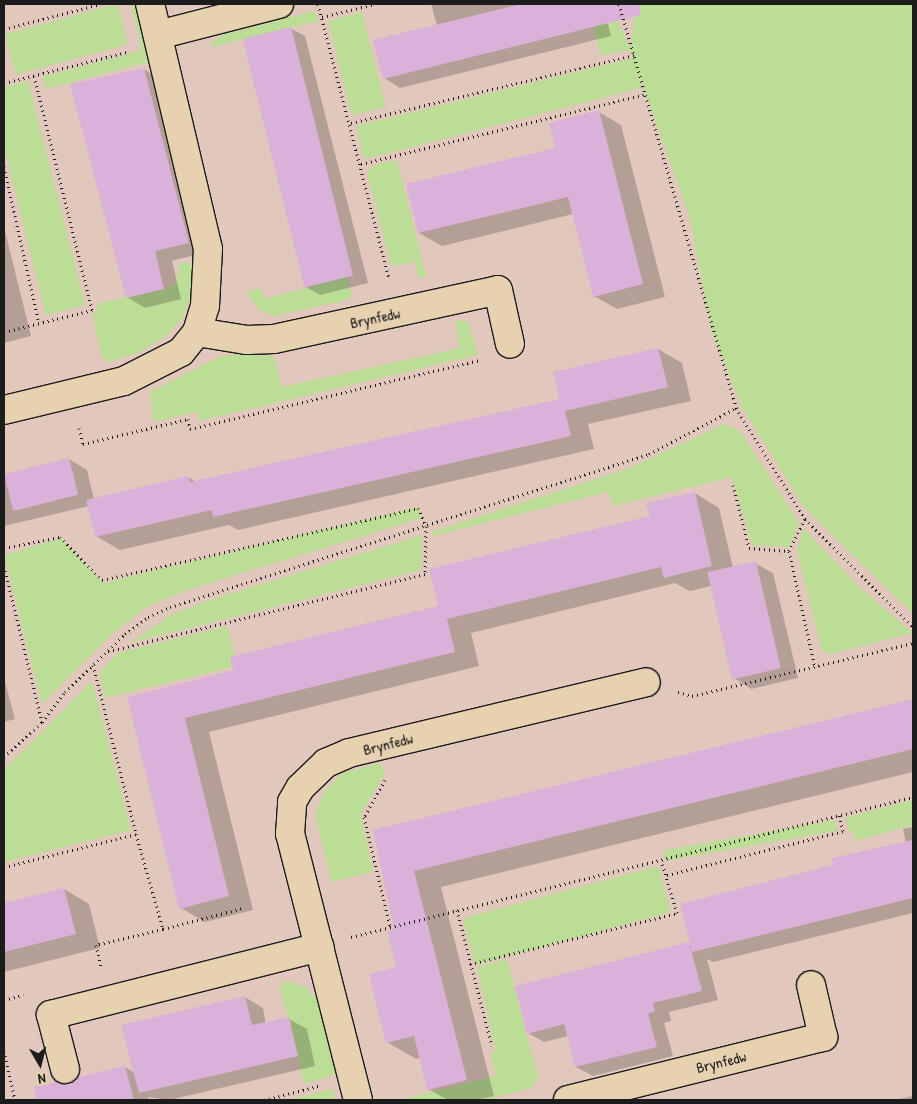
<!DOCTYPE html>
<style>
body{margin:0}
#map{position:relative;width:917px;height:1104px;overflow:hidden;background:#e2c7bc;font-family:"Patrick Hand",sans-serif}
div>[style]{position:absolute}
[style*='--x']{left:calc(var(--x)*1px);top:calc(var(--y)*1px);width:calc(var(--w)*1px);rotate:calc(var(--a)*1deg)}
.green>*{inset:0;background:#bcdd96;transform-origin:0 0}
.shadow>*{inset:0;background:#0003}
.building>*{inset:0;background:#d9b1d9;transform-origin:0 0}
.path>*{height:3px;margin-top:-1.5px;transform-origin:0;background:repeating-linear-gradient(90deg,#1c1c1c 0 1px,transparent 0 5px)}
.roads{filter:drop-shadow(1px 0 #1c1c1c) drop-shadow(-1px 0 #1c1c1c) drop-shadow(0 1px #1c1c1c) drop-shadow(0 -1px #1c1c1c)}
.minor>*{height:28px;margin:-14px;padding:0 14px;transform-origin:14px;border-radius:14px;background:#e6d1b0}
span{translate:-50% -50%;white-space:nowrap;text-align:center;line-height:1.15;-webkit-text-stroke:4px #e6d1b0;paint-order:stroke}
.street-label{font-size:15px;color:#1c1c1c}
.frame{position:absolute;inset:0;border:5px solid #1c1c1c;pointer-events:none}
.north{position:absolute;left:15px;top:1039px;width:50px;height:50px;-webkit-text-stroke:4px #e6d1b0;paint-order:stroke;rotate:172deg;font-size:14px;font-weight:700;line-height:20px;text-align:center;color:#1c1c1c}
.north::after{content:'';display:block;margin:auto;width:18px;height:22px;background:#1c1c1c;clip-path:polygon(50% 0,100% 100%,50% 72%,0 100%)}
</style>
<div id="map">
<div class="green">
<i style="left:117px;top:4px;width:42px;height:116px;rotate:75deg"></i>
<i style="clip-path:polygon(131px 4px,142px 4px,154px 54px,148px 62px,46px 89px,42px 77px,142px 50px)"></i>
<i style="clip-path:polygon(589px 4px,610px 4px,630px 49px,637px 4px,913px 4px,913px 614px,804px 507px,742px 407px,712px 332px,689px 215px,638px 73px,641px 88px,366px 159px,362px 154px,356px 126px,633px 58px,630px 50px,600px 55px)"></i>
<i style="clip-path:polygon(314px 11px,319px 21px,212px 47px,212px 42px,224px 34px)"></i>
<i style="left:362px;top:12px;width:98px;height:35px;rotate:76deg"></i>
<i style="clip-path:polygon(28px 81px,85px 305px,46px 315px,4px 146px,4px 87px)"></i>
<i style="clip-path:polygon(397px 160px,426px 276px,419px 278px,414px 262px,391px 266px,367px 173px,373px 165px)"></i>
<i style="clip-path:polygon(180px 262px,194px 265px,193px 290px,182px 319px,165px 337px,140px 352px,108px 362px,102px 357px,92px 314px,98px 309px,96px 304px,176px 285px)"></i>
<i style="clip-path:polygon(347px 277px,352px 296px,347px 300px,274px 316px,258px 309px,246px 292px,261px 288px,264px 299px)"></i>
<i style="clip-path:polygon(455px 320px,468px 322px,478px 355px,199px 421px,197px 412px,153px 422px,150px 392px,219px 357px,236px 354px,273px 356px,282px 387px,460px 348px)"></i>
<i style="clip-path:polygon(724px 424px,740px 431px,799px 523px,790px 547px,752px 545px,732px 477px,613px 506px,608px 492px,433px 536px,431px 532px,630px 468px)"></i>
<i style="clip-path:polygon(418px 507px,422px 518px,187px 590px,148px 606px,115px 631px,42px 704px,4px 555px,61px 538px,103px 583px)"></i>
<i style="clip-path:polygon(803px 528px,862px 590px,913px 633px,830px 654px,822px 650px,797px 550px)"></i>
<i style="clip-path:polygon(422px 535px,421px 570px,130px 643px,172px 614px,213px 599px)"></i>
<i style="clip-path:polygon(227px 626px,237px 666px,105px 698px,99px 673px,118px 653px)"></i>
<i style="clip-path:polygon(92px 681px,131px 830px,4px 862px,4px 770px)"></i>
<i style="clip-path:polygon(380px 763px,385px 773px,361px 814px,373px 872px,332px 882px,315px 815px,323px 794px,342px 773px)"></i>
<i style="clip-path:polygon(913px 800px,913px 825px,854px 841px,854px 832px,849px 831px,845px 818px)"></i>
<i style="left:835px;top:820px;width:11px;height:174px;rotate:80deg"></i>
<i style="left:658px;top:866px;width:48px;height:202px;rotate:75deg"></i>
<i style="clip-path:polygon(507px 959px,538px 1078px,531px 1088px,486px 1100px,399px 1100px,495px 1076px,491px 1053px,496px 1051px,477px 967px)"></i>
<i style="clip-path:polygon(287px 981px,306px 987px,325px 1008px,340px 1073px,304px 1084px,280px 985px)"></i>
<i style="clip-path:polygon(333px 1089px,335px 1100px,288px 1100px)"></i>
</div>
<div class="shadow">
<i style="clip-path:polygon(431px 4px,603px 4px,611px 36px,400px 88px,384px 78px,437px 26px)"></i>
<i style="clip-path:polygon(290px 28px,305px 36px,368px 283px,320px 295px,306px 287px)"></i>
<i style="clip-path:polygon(144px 69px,161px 80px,206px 252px,172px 261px,181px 299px,145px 308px,127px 297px)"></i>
<i style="clip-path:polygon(599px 112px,621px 125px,665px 297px,617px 309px,594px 296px,573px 214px,442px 246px,419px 233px,557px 149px)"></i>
<i style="clip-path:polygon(4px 227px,31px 336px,4px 343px)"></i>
<i style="clip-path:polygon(658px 349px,682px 363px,691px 401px,588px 424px,594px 449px,238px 530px,229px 525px,120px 550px,96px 536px,89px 506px,4px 526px,4px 475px,69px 459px,87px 470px,94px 499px,188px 477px,196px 482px,560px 400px)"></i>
<i style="clip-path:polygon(695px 493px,719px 508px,733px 568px,755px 563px,773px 573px,798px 678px,751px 689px,734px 678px,711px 586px,690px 591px,675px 583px,471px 633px,479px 666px,209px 732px,253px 910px,205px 922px,181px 908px,128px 698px,234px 671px,440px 607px,651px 517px)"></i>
<i style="clip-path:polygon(4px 678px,15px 719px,4px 722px)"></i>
<i style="clip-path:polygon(913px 700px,913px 772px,441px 887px,494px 1096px,477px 1100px,448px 1100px,428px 1089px,421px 1057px,416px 1059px,387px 1042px,398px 968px,396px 930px,374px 831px)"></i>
<i style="clip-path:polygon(913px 827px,913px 913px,713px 962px,707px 959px,718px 1000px,669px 1012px,671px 1021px,664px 1023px,673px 1056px,593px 1076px,576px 1067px,568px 1036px,544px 1042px,528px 1033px,835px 865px,906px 843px,903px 829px)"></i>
<i style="clip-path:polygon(64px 889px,89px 904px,100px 948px,4px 972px,4px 904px)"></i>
<i style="clip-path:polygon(245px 997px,263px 1008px,266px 1024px,289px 1019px,307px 1029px,315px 1066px,169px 1100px,148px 1097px,148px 1100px,51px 1100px,50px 1094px,78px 1078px,125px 1067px,135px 1073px)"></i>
<i style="clip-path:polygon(913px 1096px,913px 1100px,895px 1100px)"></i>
</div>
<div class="building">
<i style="clip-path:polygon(521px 4px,639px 4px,641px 15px,383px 79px,373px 40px)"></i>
<i style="left:291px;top:27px;width:256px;height:50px;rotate:76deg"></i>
<i style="clip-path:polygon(144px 68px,189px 243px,155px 251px,164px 289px,126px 298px,70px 84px)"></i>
<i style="clip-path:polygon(599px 110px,643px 284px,593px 297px,568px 197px,418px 233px,406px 184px,555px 148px,549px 123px)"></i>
<i style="clip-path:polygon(658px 348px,668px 387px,565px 411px,571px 436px,213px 517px,212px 510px,95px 537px,86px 500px,188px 476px,190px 482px,559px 399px,553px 372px)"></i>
<i style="left:69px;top:458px;width:38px;height:67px;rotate:76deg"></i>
<i style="clip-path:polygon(695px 492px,712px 566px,664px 578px,661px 567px,447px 619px,455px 652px,185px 718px,229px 896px,179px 909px,127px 697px,233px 670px,230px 657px,438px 606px,429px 569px,650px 516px,646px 503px)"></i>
<i style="left:756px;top:561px;width:110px;height:50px;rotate:77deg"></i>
<i style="clip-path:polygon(913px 699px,913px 749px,414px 871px,467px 1080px,427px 1090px,414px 1036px,386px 1043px,369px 974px,396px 967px,387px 931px,394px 929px,373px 830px)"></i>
<i style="clip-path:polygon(913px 840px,913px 898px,692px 952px,680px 904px,833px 865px,832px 858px)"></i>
<i style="clip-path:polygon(64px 888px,76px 934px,4px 952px,4px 903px)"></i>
<i style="clip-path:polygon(689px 942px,702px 991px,653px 1003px,655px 1011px,648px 1014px,657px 1047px,575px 1067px,564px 1024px,527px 1034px,515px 986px)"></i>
<i style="clip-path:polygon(245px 996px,252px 1025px,289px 1017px,298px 1056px,139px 1093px,121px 1025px)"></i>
<i style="clip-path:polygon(125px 1066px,134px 1100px,36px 1100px,34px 1087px,57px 1082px,68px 1084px,78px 1077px)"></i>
</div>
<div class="path">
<i style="--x:318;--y:4;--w:284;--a:75.5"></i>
<i style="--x:619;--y:4;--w:421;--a:73.8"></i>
<i style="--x:736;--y:408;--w:131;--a:58.1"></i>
<i style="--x:805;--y:519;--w:153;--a:45"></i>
<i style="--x:322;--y:17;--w:55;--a:-13.8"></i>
<i style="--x:4;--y:29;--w:100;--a:-14.5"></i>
<i style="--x:4;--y:83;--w:127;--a:-14.1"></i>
<i style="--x:351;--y:123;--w:292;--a:-13.5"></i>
<i style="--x:361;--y:164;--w:292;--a:-13.8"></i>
<i style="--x:4;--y:167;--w:160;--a:77.4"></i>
<i style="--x:4;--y:332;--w:91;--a:-14"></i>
<i style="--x:92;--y:310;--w:241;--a:-103.9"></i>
<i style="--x:79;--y:428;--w:16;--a:76"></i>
<i style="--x:83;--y:444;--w:108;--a:-13.4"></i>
<i style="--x:188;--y:419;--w:10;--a:79"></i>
<i style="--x:190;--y:429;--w:297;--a:-13.4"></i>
<i style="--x:733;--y:485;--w:65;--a:75.7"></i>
<i style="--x:749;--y:548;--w:40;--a:4.3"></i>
<i style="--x:805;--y:519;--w:36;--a:117"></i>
<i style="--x:789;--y:551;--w:119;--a:77.4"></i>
<i style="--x:4;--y:548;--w:57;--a:-11.1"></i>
<i style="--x:60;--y:537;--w:60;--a:45.7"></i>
<i style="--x:102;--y:580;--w:324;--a:-12.8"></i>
<i style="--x:418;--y:508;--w:20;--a:66"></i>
<i style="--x:426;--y:526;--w:48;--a:91.2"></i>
<i style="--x:425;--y:574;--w:328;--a:166.3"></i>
<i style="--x:4;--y:566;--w:161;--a:76.3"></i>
<i style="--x:93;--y:665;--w:174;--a:75.7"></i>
<i style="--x:678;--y:692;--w:15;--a:16"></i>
<i style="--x:692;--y:696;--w:227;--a:-13.5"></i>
<i style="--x:4;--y:757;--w:52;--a:-42.6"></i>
<i style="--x:42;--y:722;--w:38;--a:-53"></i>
<i style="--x:65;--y:692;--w:83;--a:-44"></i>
<i style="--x:125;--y:634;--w:29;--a:-36"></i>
<i style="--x:148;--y:617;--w:24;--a:-24"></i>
<i style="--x:170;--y:607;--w:503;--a:-17.71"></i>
<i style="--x:649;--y:454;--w:98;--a:-27.9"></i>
<i style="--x:385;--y:780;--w:43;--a:119.6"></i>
<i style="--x:364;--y:817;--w:112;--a:76.6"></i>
<i style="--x:4;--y:867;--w:136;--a:-14"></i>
<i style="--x:136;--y:834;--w:99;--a:74.1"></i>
<i style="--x:163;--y:929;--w:69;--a:166.6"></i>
<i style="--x:96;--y:945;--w:22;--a:77"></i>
<i style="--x:667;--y:875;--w:181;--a:-14"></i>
<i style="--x:843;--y:831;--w:16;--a:-104"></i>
<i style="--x:457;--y:910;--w:140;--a:75.6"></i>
<i style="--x:163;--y:929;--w:83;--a:-14.7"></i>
<i style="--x:351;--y:937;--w:579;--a:-13.99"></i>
<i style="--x:470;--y:964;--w:213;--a:-13.8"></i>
<i style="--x:677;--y:913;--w:55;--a:-106.8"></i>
<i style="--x:4;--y:1000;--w:20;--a:-15"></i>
<i style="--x:4;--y:1051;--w:50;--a:77.3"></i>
<i style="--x:264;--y:1100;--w:56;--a:-14.5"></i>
</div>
<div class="roads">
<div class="minor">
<i style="--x:158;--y:35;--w:125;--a:-14.4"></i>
<i style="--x:197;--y:332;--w:51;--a:9.1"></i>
<i style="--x:247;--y:340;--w:27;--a:-2"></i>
<i style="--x:274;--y:339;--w:229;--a:-12.3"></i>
<i style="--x:498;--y:290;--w:55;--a:77.5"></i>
<i style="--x:4;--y:410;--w:123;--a:-13.6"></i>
<i style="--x:124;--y:381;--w:64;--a:-27"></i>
<i style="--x:181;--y:352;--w:26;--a:-51"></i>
<i style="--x:197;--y:332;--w:27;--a:-73"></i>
<i style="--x:205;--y:306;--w:57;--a:-87"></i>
<i style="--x:208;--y:249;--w:252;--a:-103.3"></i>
<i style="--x:65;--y:1069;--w:56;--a:-104.5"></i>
<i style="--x:51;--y:1015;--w:277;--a:-14.2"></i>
<i style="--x:358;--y:1100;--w:275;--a:-104.3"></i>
<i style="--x:290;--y:834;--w:32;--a:-86"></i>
<i style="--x:292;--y:802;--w:16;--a:-60"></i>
<i style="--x:300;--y:788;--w:36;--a:-44"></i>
<i style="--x:326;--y:763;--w:25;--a:-23"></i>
<i style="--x:349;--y:753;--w:305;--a:-13.4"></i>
<i style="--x:568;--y:1100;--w:263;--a:-13.9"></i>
<i style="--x:823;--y:1037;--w:53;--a:-103"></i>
</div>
</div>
<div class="street-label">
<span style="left:375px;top:318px;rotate:-12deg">Brynfedw</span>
<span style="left:388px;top:744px;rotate:-14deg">Brynfedw</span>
<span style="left:721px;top:1062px;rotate:-14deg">Brynfedw</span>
</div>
<div class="frame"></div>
<div class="north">N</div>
</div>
